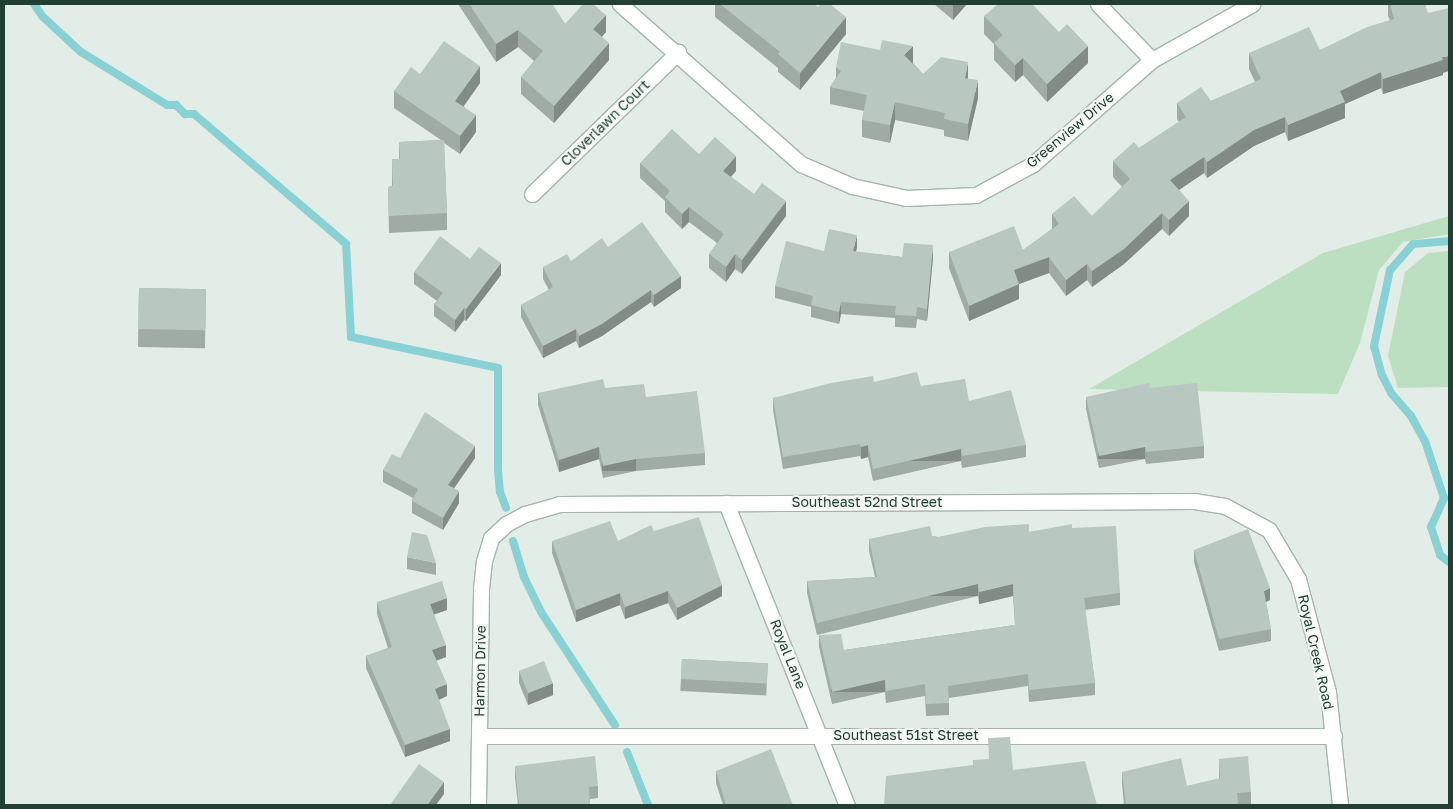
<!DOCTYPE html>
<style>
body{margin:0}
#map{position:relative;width:1453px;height:809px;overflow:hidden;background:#e3ede7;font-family:"Golos Text",sans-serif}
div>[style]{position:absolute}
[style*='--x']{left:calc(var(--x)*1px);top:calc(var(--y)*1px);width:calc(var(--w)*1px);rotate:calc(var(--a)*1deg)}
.green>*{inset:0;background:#bbdfc0}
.stream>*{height:8px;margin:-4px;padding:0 4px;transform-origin:4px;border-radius:4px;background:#89d1d4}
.roads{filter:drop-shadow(1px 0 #a5b5ae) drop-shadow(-1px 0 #a5b5ae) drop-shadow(0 1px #a5b5ae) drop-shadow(0 -1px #a5b5ae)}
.street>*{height:15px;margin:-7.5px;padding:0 7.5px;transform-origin:7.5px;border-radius:7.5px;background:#fff}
.wall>*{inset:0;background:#9eaca5;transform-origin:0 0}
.shaded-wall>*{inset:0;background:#818c86;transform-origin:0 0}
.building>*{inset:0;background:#b8c8c0;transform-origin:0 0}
span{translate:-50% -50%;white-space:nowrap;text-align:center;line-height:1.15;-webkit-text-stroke:4px #f4f9f6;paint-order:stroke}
.street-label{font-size:14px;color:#223f34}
.frame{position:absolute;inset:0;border:5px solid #223f34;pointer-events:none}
</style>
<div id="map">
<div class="green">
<i style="clip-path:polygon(1449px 216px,1449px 234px,1403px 242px,1379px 270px,1360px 343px,1338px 394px,1089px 389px,1323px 253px)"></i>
<i style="clip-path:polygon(1449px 251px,1449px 387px,1398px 388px,1388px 356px,1405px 272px,1428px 253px)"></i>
</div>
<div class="stream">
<i style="--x:34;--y:4;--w:14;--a:56"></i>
<i style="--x:42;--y:16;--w:53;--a:42.7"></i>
<i style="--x:81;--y:52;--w:101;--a:31.6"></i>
<i style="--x:167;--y:105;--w:9;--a:0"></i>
<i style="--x:176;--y:105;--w:13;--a:45"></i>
<i style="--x:185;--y:114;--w:9;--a:0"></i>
<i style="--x:194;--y:114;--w:200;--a:40.5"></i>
<i style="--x:346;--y:244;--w:93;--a:86.9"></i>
<i style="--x:351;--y:337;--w:150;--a:11.9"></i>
<i style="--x:498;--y:368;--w:102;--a:90"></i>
<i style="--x:498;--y:470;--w:22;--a:85"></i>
<i style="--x:500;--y:492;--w:17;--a:69"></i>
<i style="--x:1449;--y:241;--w:36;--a:175"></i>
<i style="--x:1413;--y:244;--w:35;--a:131"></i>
<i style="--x:1390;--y:270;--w:78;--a:101.9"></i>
<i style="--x:1374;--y:346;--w:30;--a:75"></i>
<i style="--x:1382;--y:375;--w:20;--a:63"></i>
<i style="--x:1391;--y:393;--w:30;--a:49"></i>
<i style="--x:1411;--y:416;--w:29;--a:61"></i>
<i style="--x:1425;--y:441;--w:60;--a:71.6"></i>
<i style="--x:1444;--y:498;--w:32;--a:114"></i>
<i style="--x:1431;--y:527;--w:29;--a:72"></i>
<i style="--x:1440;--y:555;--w:11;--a:38"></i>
<i style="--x:513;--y:541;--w:38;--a:73"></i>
<i style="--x:524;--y:577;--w:39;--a:64"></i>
<i style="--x:541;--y:612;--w:135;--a:56.8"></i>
<i style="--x:627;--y:752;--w:57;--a:68.4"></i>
</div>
<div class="roads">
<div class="street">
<i style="--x:620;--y:4;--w:242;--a:41.5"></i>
<i style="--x:801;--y:164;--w:56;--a:23.3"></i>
<i style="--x:852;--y:186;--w:55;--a:12.5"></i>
<i style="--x:906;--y:198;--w:70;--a:-2.5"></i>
<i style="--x:976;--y:195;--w:65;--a:-28.5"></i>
<i style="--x:1033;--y:164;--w:158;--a:-41.2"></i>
<i style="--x:1152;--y:60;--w:115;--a:-29.2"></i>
<i style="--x:1098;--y:4;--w:78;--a:46"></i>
<i style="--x:532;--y:194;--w:204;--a:-44.2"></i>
<i style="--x:726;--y:503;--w:325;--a:68.2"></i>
<i style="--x:479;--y:736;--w:855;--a:0"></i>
<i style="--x:478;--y:805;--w:216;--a:-89.2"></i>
<i style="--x:481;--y:589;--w:28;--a:-84"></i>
<i style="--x:484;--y:561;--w:24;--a:-73"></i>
<i style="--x:491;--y:538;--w:21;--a:-43"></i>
<i style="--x:506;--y:524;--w:21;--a:-28"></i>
<i style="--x:525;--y:514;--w:35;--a:-16"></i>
<i style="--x:559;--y:504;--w:635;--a:-0.27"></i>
<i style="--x:1194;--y:501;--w:31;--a:9"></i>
<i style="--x:1225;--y:506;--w:50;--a:28.6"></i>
<i style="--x:1269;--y:530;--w:57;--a:59.4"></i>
<i style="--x:1298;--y:579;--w:117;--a:75.1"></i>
<i style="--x:1328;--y:692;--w:114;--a:83.9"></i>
</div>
</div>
<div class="wall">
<i style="clip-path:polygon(458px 4px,552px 4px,565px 24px,606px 32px,602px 37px,609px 60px,554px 123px,521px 94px,521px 77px,534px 61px,518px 47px,496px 62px)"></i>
<i style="clip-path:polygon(715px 4px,814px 4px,846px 34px,800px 90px,778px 72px,778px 68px,715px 17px)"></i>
<i style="clip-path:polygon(934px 4px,967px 4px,953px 20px)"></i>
<i style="clip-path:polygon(1388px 4px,1425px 4px,1443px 73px,1443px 75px,1383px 94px,1381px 88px,1345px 104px,1345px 118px,1288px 141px,1285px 132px,1254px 146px,1207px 178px,1204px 173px,1179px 190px,1189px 216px,1169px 236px,1162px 229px,1124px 264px,1092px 287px,1087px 280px,1066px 296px,1049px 273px,1019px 284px,1019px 299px,969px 321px,949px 268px,949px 252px,1023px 250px,1052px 229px,1052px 214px,1092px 216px,1122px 187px,1113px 177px,1113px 161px,1139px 148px,1179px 122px,1177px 119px,1177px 103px,1211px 101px,1255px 82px,1249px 69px,1249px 53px,1320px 50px,1390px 20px,1388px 16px)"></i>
<i style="clip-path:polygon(984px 16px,1088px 63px,1047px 102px,1023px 75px,1015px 82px,994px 60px,994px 44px,984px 34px)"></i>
<i style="clip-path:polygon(913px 63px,923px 74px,968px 78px,978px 98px,968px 141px,944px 136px,944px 130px,895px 120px,890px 143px,862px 137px,862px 120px,864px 111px,830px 104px,830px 87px,836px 78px,836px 67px)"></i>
<i style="clip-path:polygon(420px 74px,480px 83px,464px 106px,476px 132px,460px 154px,444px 143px,447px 213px,447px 230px,389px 233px,388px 187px,392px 186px,392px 159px,399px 159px,399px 142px,441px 140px,394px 108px,394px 91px)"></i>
<i style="clip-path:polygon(699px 154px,736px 171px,731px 177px,754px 194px,786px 216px,742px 274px,735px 269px,726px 282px,709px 268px,709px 254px,717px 243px,689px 222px,682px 229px,665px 212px,665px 201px,640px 178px,640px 163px)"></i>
<i style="clip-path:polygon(608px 247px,681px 288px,654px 307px,651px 302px,602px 336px,579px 348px,576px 341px,543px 358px,521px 317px,521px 305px,549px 290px,543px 279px,543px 267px,571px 261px)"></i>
<i style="clip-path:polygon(857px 247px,856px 252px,902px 257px,933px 257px,927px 321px,917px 319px,916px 328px,895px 327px,895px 318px,841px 314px,839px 324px,811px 317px,811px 307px,775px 298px,775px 286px,824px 251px)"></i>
<i style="clip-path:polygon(470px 259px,501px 275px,466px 321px,464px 320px,455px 332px,434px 316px,434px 304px,437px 301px,414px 284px,414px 272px)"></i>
<i style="left:139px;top:288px;width:67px;height:59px;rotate:1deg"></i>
<i style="clip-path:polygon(874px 382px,921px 386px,969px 401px,1026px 445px,1026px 457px,962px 468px,961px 461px,873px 481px,868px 457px,861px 459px,860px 456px,783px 469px,773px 410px,773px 398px)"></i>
<i style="clip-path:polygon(605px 388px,646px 397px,705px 453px,705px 465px,636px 471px,603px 478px,599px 459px,559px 472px,538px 405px,538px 393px)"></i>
<i style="clip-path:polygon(1086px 397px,1204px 446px,1204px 458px,1146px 464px,1145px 459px,1099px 468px,1086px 409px)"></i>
<i style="clip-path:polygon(400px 458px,475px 458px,454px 488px,459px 503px,443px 530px,412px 513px,412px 501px,413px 498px,383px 482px,383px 470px)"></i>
<i style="clip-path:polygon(1072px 528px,1120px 593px,1120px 605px,1085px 610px,1095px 683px,1095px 695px,1029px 702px,1028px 686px,949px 698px,949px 715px,926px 716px,925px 696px,886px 703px,885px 692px,832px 704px,819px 647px,819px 635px,844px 650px,1015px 625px,1013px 596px,979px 604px,978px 596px,817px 635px,807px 593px,807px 581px,875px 577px,869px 551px,869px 539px,932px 536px,938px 537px,1029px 532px)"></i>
<i style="clip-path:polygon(654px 531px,722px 596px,677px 620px,668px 603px,625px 619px,620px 605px,576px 622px,552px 553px,552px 541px,618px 541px)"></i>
<i style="clip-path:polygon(1194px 550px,1270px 600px,1266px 602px,1271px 629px,1271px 641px,1219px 651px,1194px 562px)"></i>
<i style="clip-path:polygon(407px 557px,436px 563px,436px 575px,407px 569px)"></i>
<i style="clip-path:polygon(377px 602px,447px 610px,434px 614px,446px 657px,436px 661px,447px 696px,439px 700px,450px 741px,405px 757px,366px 668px,366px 656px,388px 648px,377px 614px)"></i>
<i style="left:682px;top:659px;width:86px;height:32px;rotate:3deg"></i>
<i style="clip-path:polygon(519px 671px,553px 695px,528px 705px,519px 683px)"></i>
<i style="clip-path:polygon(1219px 759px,1251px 792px,1251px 804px,1238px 805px,1124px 805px,1122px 784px,1122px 772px,1187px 786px,1219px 779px)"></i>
<i style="clip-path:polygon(515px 766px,598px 786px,598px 798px,590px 799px,590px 805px,518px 805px,515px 778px)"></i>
<i style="clip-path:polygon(716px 771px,793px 805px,723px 805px,716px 783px)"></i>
</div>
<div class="shaded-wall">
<i style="clip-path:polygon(953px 4px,967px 4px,953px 20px)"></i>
<i style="clip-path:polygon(606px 15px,606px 32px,593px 46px,593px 29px)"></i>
<i style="clip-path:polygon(846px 17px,846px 34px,800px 90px,800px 73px)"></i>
<i style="clip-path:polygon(518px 30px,518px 47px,496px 62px,496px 44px)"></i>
<i style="clip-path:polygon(609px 43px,609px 60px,554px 123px,554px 106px)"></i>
<i style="clip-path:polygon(913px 46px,913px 63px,904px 73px,904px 55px)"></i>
<i style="clip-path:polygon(1088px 46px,1088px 63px,1047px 102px,1047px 84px)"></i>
<i style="clip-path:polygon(1449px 56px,1449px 71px,1443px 73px,1443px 75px,1383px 94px,1383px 79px,1442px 57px)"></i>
<i style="clip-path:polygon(1023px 58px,1023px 75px,1015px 82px,1015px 65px)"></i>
<i style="clip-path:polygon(968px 62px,968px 80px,965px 78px)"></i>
<i style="clip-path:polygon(480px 66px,480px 83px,455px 118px,455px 101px)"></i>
<i style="clip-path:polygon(1381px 72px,1381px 88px,1345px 104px,1345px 118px,1288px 141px,1288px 125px,1340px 91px)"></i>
<i style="clip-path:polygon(978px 80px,978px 98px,968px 141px,968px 124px)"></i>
<i style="clip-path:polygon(895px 102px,895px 120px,890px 143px,890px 125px)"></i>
<i style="clip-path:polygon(476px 115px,476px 132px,460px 154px,460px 136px)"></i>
<i style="clip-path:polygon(1285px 117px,1285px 132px,1254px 146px,1207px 178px,1207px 162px,1254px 130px)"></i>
<i style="clip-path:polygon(736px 156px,736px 171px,723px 185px,723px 171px)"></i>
<i style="clip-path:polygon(1204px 157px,1204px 173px,1170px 196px,1170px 180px)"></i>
<i style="clip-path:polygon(786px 201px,786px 216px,742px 274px,742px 260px)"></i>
<i style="clip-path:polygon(1189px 201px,1189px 216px,1169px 236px,1169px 220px)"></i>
<i style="clip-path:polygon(689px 207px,689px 222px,682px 229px,682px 214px)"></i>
<i style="clip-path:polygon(1162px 213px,1162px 229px,1124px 264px,1092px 287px,1092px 271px)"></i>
<i style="clip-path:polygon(857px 235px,857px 247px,853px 263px,853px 251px)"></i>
<i style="clip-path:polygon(933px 245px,933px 257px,927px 321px,927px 309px)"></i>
<i style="clip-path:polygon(735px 254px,735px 269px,726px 282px,726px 267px)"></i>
<i style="clip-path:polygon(1049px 257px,1049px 273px,1019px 284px,1019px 299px,969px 321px,969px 306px,1014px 270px)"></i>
<i style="clip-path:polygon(501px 263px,501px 275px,466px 321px,466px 309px)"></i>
<i style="clip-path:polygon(1087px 264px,1087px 280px,1066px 296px,1066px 280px)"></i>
<i style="clip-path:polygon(681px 276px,681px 288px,654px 307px,654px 295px)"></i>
<i style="clip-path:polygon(651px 290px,651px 302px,602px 336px,579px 348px,579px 336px)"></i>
<i style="clip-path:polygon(841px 302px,841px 314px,839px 324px,839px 312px)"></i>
<i style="clip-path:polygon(464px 308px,464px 320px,455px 332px,455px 320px)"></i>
<i style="clip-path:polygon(576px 329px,576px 341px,543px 358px,543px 346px)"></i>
<i style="clip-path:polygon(868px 445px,868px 457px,861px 459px,861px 447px)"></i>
<i style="clip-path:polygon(475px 446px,475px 458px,448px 497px,448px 485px)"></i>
<i style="clip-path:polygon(599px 447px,599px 459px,559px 472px,559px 460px)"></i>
<i style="left:1145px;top:447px;width:12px;height:47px;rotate:90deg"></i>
<i style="left:961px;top:449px;width:12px;height:90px;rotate:90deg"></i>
<i style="left:636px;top:459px;width:12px;height:34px;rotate:90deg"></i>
<i style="clip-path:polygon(459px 491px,459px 503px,443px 530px,443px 518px)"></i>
<i style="left:978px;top:584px;width:12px;height:166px;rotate:90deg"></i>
<i style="clip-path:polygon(1013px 584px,1013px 596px,979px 604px,979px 592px)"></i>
<i style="clip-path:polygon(722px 585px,722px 596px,677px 620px,677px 608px)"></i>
<i style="clip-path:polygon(1270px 588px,1270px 600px,1264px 603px,1264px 591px)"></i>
<i style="clip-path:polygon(668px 591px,668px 603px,625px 619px,625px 607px)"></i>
<i style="clip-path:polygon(620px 593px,620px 605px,576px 622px,576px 610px)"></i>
<i style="clip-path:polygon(447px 598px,447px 610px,430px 616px,430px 604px)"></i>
<i style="clip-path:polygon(446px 645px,446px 657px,432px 662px,432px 650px)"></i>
<i style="left:885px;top:680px;width:12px;height:54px;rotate:90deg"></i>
<i style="clip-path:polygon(553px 683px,553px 695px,528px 705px,528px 693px)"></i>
<i style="clip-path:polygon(447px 684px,447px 696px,435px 701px,435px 689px)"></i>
<i style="clip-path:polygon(450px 729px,450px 741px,405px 757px,405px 745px)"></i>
<i style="clip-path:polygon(444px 782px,444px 794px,436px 805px,427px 805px)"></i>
</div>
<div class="building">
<i style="clip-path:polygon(469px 4px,552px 4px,565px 24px,583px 4px,593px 4px,606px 15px,593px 29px,609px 43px,554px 106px,521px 77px,543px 51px,518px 30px,496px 44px)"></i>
<i style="clip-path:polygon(720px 4px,814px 4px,818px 7px,821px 4px,830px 4px,846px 17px,800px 73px,778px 54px,780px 52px)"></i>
<i style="clip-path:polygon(998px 4px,1032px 4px,1059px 32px,1067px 24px,1088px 46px,1047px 84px,1023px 58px,1015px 65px,994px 43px,1003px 35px,984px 16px)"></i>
<i style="clip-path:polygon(1390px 4px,1425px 4px,1428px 13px,1449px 8px,1449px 56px,1442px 57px,1443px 60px,1383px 79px,1381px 72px,1340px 91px,1345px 102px,1288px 125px,1285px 117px,1254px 130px,1207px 162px,1204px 157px,1170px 180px,1189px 201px,1169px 220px,1162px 213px,1124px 249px,1092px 271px,1087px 264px,1066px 280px,1049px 257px,1014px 270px,1019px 284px,969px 306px,949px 252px,1014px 226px,1023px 250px,1059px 224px,1052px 214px,1074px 196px,1092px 216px,1130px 179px,1113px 161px,1134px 142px,1139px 148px,1186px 117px,1177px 103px,1201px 87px,1211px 101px,1261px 79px,1249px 53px,1309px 27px,1320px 50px,1367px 27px,1394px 19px)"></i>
<i style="clip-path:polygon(882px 40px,913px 46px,904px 55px,923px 74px,941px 57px,968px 62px,965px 78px,978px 80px,968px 124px,944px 119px,945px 113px,895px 102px,890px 125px,862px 120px,867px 95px,830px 87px,841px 71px,836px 67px,841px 42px,880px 50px)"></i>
<i style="clip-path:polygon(444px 41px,480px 66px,455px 101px,476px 115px,460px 136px,394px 91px,411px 67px,420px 74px)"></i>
<i style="clip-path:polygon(672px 129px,699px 154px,715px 137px,736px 156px,723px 171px,754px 194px,762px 183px,786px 201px,742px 260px,735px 254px,726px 267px,709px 254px,724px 234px,689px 207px,682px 214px,665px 197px,670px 191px,640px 163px)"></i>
<i style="clip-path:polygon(444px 140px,447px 213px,389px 216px,388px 187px,393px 186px,392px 159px,400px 159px,399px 142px)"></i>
<i style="clip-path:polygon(642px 222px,681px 276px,654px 295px,651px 290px,602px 324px,579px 336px,576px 329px,543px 346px,521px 305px,553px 287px,543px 267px,567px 254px,571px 261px,602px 238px,608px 247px)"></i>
<i style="clip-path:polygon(829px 229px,857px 235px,853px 251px,902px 257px,904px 243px,933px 245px,927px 309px,917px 307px,916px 316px,895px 315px,896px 306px,841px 302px,839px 312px,811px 305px,813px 296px,775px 286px,786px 241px,824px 251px)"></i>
<i style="clip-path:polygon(440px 236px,470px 259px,479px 247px,501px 263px,466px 309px,464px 308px,455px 320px,434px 304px,443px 293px,414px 272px)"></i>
<i style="left:139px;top:288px;width:67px;height:41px;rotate:1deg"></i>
<i style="clip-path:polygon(917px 372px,921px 386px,965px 379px,969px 401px,1011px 390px,1026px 445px,962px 456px,961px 449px,873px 469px,868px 445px,861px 447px,860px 444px,783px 457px,773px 398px,831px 383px,873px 376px,874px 382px)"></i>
<i style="clip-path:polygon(603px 379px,605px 388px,644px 384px,646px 397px,697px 391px,705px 453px,636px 459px,603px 466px,599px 447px,559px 460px,538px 393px)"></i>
<i style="clip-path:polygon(1149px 383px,1150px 388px,1197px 383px,1204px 446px,1146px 452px,1145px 447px,1099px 456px,1086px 397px)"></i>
<i style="clip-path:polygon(425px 412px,475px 446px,448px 485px,459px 491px,443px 518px,412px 501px,418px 489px,383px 470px,392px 454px,400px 458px)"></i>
<i style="clip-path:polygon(699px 517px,722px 585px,677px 608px,668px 591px,625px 607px,620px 593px,576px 610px,552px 541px,610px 521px,618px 541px,651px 525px,654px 531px)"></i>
<i style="clip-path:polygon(1029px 524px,1029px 532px,1072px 524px,1072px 528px,1116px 526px,1120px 593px,1084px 598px,1095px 683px,1029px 690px,1028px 674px,948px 686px,949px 703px,926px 704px,925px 684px,886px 691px,885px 680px,832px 692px,819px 635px,841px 634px,844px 650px,1015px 625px,1013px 584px,979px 592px,978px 584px,817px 623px,807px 581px,877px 577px,869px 539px,930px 526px,932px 536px,938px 537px,985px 527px)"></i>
<i style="clip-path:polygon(1248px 529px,1270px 588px,1264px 591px,1271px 629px,1219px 639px,1194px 550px)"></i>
<i style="clip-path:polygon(412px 532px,427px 535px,436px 563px,407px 557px)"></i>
<i style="clip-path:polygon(442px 581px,447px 598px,430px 604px,446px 645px,432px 650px,447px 684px,435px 689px,450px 729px,405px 745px,366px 656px,392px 647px,377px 602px)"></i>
<i style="left:682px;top:659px;width:86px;height:20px;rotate:3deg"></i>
<i style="left:544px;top:661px;width:24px;height:27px;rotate:68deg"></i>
<i style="clip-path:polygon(1010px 737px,1013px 770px,1085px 761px,1097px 805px,884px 805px,886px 776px,973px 765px,973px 760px,989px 759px,988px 738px)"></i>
<i style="clip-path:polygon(771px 749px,793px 805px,726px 805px,716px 771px)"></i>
<i style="clip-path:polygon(595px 756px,598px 786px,589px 787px,590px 805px,519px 805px,515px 766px)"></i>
<i style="clip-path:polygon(1248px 756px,1251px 792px,1237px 793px,1238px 805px,1126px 805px,1122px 772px,1181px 758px,1187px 786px,1220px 778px,1219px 759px)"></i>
<i style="clip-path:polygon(419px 764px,444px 782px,427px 805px,390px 805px)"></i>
</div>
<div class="street-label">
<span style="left:605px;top:123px;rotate:-44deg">Cloverlawn Court</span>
<span style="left:1070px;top:130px;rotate:-40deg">Greenview Drive</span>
<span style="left:867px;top:502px">Southeast 52nd Street</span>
<span style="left:1316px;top:652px;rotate:77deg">Royal Creek Road</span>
<span style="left:788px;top:654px;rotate:68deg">Royal Lane</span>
<span style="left:480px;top:671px;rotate:-89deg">Harmon Drive</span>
<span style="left:906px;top:735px">Southeast 51st Street</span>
</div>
<div class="frame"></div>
</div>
